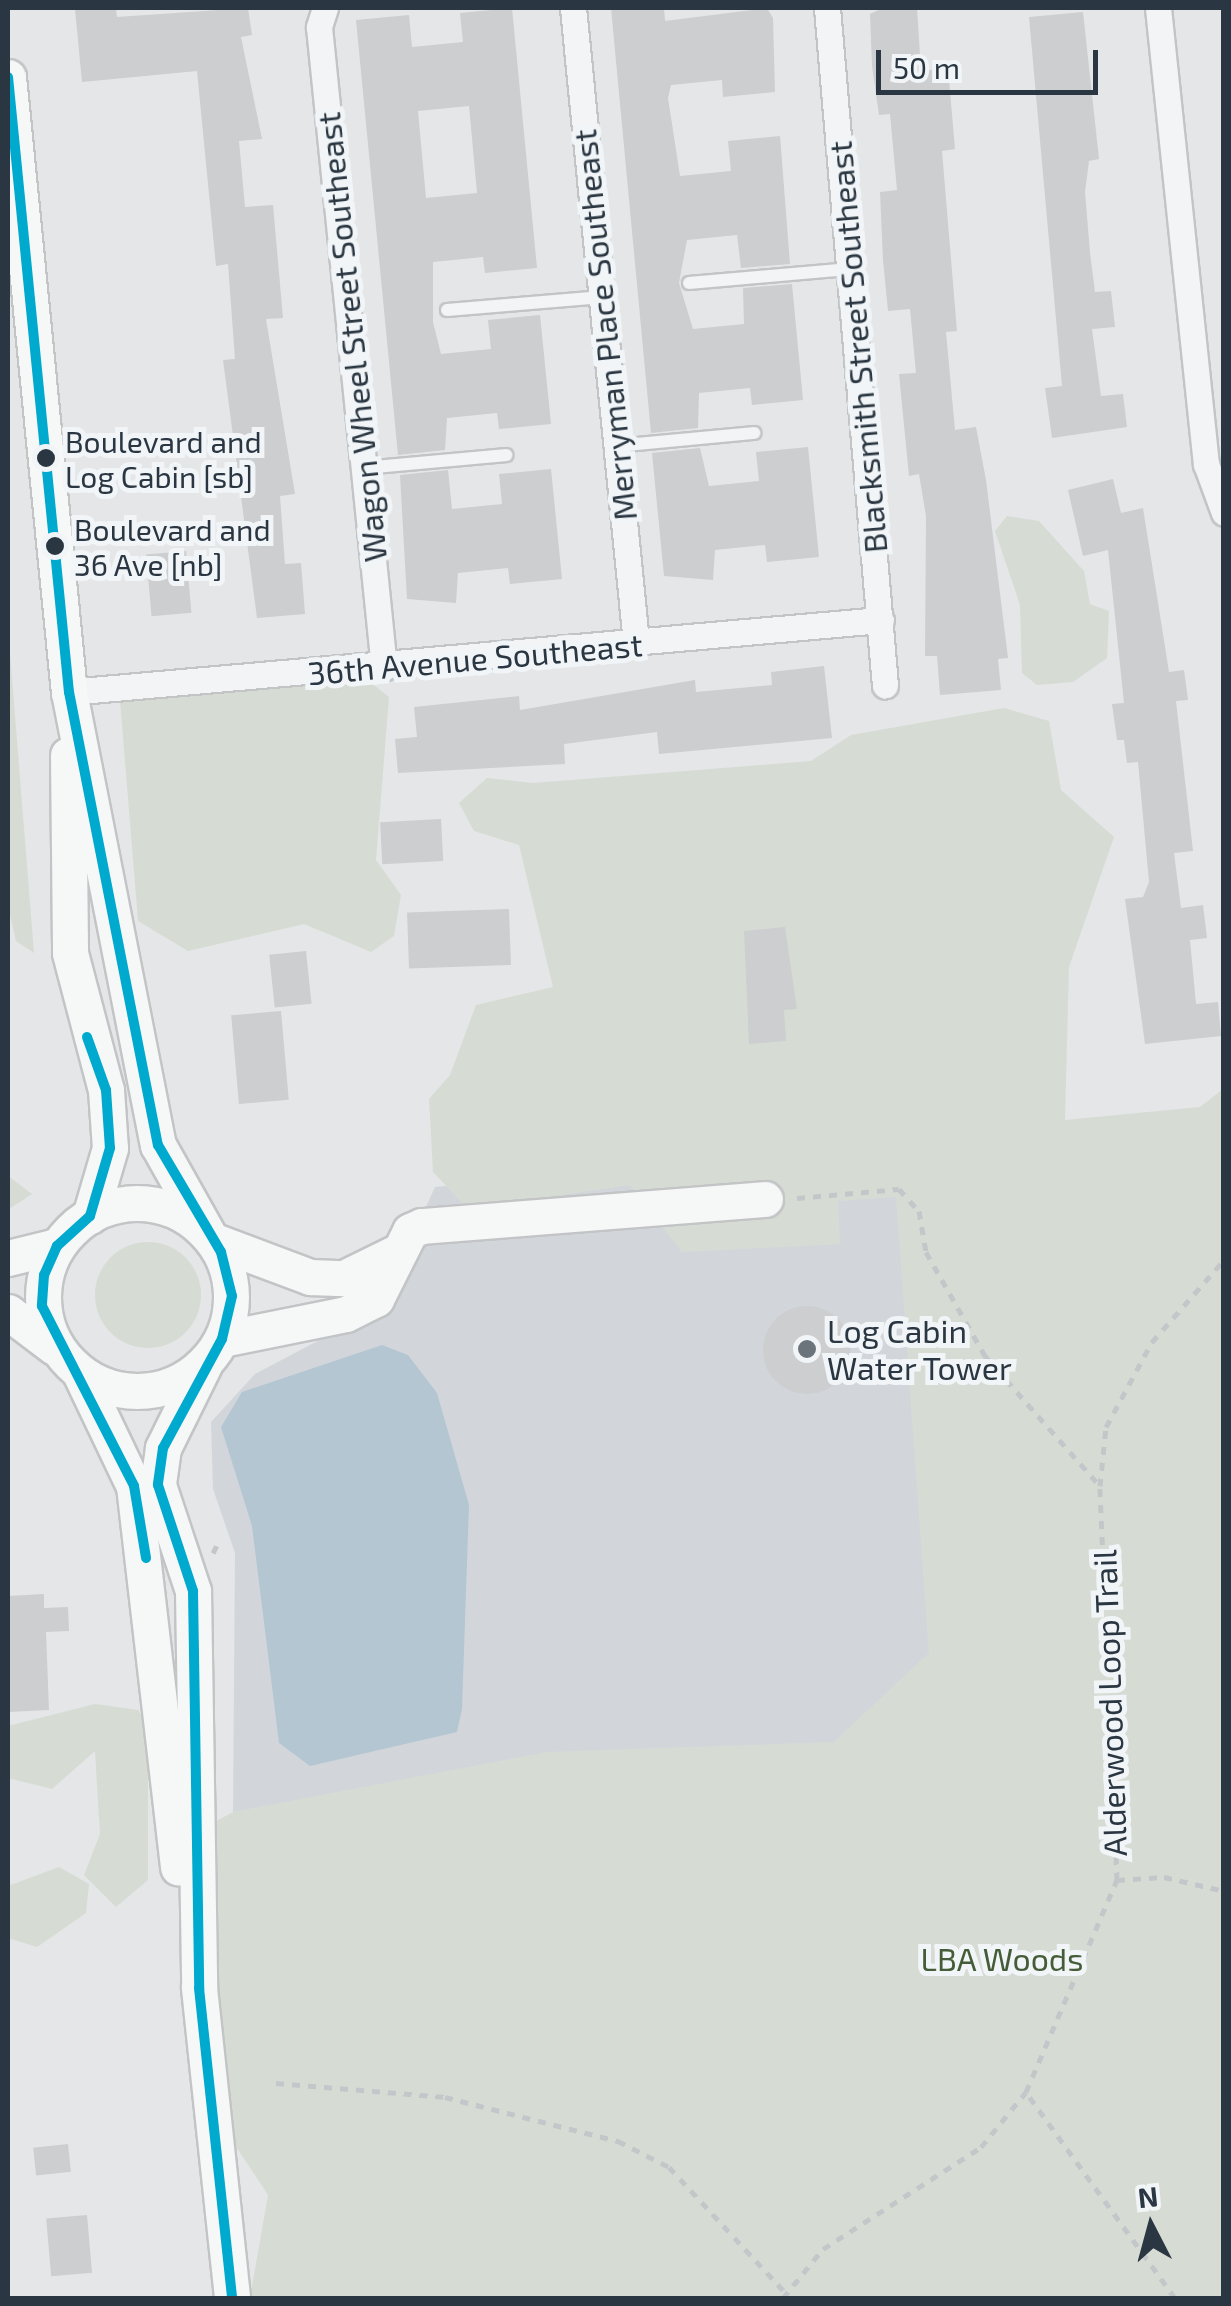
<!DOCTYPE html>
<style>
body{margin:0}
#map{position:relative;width:1231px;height:2306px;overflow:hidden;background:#e4e6e8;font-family:"Exo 2",sans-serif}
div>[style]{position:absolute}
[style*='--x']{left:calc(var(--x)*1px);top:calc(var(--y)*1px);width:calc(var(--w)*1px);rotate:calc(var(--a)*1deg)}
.built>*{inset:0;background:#d2d6db}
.green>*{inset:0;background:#d6dcd4}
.round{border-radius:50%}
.water>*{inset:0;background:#b3c6d2}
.building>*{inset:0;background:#ccced0;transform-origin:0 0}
.path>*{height:5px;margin-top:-2.5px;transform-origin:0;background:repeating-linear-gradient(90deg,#c4c7ca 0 8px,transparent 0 16px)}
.roads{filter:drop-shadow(2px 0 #c2c4c6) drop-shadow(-2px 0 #c2c4c6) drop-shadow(0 2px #c2c4c6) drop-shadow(0 -2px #c2c4c6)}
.lane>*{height:12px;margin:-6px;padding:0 6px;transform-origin:6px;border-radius:6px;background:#f2f4f5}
.street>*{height:25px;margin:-12.5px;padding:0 12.5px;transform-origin:12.5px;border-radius:12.5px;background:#f2f4f5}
.secondary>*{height:35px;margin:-17.5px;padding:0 17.5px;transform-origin:17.5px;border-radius:17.5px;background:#f6f7f7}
.secondary>.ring{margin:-17.5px;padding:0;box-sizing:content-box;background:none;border:35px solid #f6f7f7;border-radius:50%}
.bus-1>*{height:10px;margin:-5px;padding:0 5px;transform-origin:5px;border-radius:5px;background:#00a9ce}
.dots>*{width:28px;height:28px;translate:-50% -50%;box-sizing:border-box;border:5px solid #f1f5f7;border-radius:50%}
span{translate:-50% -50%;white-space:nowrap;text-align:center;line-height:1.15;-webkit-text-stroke:10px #f1f5f7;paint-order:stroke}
.bus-label{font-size:30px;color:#2a3641}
.left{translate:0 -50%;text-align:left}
.street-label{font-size:32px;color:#2a3641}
.poi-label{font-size:32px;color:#2a3641}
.park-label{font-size:32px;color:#445c38}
.frame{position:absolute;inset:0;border:10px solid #2a3641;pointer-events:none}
.north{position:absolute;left:1101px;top:2176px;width:100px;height:100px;-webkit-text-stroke:8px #f1f5f7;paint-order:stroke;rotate:354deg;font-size:28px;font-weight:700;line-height:40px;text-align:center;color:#2a3641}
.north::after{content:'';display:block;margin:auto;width:35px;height:45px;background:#2a3641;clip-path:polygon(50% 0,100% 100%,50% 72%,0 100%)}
.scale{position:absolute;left:876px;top:50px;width:222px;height:45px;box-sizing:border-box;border:5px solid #2a3641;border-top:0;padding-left:12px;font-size:30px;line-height:35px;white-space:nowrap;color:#2a3641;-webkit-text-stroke:8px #f1f5f7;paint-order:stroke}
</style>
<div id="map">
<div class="built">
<i style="clip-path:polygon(905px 1139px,966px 1739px,233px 1812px,235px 1553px,213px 1489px,211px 1422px,255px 1374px,380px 1308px,435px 1187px)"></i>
</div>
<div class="green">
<i style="clip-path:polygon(1007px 516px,1039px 521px,1084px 571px,1090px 604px,1109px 611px,1107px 658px,1073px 682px,1037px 685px,1022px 673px,1020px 605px,995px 531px)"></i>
<i style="clip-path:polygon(8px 628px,34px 953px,16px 941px,8px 906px)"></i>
<i style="clip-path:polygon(355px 670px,389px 697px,376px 860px,401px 895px,394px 936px,371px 952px,304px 924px,188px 951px,138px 921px,119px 688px)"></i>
<i style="clip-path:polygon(1004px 708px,1049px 721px,1061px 790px,1114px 837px,1069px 967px,1065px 1120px,1200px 1107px,1223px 1089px,1223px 2298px,250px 2298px,268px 2195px,223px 2127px,218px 2077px,229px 2064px,207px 2081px,198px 1831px,233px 1812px,547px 1752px,834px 1742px,929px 1653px,896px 1197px,838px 1201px,840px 1244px,682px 1252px,630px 1185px,468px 1209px,433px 1172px,429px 1099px,450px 1075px,476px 1005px,553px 987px,519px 845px,474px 831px,459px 803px,487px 778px,533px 783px,811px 761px,851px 735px)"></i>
<i style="clip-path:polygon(8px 1176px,32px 1194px,9px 1209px,8px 1208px)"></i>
<i class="round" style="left:95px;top:1242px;width:106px;height:106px"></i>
<i style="clip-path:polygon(95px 1704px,138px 1710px,148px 1725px,148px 1880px,116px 1907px,84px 1875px,100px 1834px,95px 1751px,52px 1789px,8px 1778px,8px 1726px)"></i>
<i style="clip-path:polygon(59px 1867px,89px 1884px,86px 1913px,37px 1947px,8px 1938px,8px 1886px)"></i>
</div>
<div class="water">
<i style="clip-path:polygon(382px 1345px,408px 1355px,437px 1393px,469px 1505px,462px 1709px,457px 1732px,310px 1766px,279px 1743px,252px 1526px,221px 1427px,242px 1392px)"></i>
</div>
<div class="building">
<i style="clip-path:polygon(116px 8px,117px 17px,248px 8px,252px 35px,241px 37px,262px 139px,239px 141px,245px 207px,273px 205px,283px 318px,266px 319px,295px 494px,280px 496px,285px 564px,301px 563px,305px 614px,257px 618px,223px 360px,235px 359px,228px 264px,216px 266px,197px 71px,82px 82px,75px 9px)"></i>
<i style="clip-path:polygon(evenodd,512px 8px,537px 268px,485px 273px,483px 257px,433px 262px,433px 322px,441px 354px,491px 349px,488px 320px,540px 315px,551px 424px,499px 429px,497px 413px,447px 418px,445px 450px,398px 455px,356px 20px,409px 15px,412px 47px,463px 42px,460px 13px,512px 8px,469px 106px,477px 193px,426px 198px,418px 111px,469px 106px)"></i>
<i style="clip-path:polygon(611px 8px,664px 8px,665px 21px,767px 8px,773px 18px,775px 92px,723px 97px,722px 80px,671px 85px,668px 98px,680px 176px,731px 171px,728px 141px,780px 136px,790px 264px,741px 268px,737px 235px,687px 240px,679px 283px,693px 329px,744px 324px,743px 288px,792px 284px,803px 400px,752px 405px,750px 388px,699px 393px,698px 428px,651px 433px)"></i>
<i style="clip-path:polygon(883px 8px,917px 8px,921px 71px,948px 68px,955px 149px,942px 151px,957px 331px,946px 332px,955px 430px,976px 427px,986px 480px,1008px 658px,998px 659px,1001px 690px,940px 695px,937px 656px,925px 656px,926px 516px,919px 474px,909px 476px,899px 374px,916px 373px,910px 309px,888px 311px,883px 260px,880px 192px,897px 190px,890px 114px,879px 115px,872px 66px,870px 14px)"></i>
<i style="clip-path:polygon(1083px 12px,1099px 159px,1089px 161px,1085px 192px,1090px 253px,1095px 292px,1111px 291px,1115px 327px,1092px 329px,1101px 396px,1123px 394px,1127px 427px,1052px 438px,1045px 388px,1062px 386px,1029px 17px)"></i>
<i style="clip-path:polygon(808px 447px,819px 557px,767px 562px,765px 545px,715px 550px,713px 580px,664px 576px,652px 453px,700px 448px,709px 486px,759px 481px,756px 452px)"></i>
<i style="clip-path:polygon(551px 469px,562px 579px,510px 584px,508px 568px,458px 573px,456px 603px,407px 599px,400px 475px,448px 470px,452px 509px,502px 504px,499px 474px)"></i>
<i style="clip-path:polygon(1113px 479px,1121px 513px,1143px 508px,1169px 672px,1184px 670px,1188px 700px,1176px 701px,1193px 851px,1174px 853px,1181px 908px,1203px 905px,1207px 938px,1190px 940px,1196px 1004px,1218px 1002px,1221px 1036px,1145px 1044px,1125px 899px,1143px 897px,1149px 882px,1138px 762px,1127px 763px,1124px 740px,1117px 740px,1112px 704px,1124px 703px,1108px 550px,1083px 556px,1068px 490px)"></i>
<i style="left:186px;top:551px;width:62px;height:40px;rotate:85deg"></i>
<i style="clip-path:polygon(824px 666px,832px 738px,659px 754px,657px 732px,564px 744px,565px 764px,398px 773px,395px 739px,417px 737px,414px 707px,519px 696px,520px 710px,695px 680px,696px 692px,772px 685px,771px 672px)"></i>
<i style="left:441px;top:819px;width:42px;height:61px;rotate:87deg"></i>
<i style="left:509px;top:909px;width:56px;height:102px;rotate:88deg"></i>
<i style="clip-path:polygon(785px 927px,797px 1009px,784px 1010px,786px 1041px,749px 1044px,744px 931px)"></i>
<i style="left:306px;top:951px;width:53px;height:37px;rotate:84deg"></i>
<i style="left:281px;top:1011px;width:89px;height:50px;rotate:85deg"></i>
<i class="round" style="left:763px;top:1306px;width:88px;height:88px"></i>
<i style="clip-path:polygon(44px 1594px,44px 1608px,68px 1607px,69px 1631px,46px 1632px,49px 1710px,8px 1712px,8px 1596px)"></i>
<i style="left:68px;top:2144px;width:28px;height:35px;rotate:84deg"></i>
<i style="left:87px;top:2215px;width:58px;height:41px;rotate:85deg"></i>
</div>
<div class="path">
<i style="--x:797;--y:1198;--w:102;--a:-5"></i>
<i style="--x:899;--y:1189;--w:30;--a:48"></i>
<i style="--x:919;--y:1211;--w:42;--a:80.3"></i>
<i style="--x:926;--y:1252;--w:120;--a:60.4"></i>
<i style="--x:985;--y:1356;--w:174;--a:48.5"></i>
<i style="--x:213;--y:1553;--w:13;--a:-63"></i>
<i style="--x:1117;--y:1880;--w:47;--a:-3.7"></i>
<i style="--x:1164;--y:1877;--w:62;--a:13.1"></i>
<i style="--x:276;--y:2083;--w:170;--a:4.7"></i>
<i style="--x:445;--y:2097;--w:179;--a:14.3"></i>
<i style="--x:618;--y:2141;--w:57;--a:27"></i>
<i style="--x:669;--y:2167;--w:169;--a:47.2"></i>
<i style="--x:783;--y:2298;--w:63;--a:-50.8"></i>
<i style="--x:823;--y:2249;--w:188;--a:-32.8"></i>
<i style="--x:981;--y:2147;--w:71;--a:-50.7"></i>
<i style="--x:1175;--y:2298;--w:254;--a:-125.9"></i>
<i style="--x:1026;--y:2092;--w:231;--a:-66.8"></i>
<i style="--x:1117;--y:1880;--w:394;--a:-92.5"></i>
<i style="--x:1100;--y:1486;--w:59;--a:-84.2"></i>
<i style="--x:1106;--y:1427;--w:97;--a:-61.6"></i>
<i style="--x:1152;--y:1342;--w:109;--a:-48.7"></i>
</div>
<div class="roads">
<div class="lane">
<i style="--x:689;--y:283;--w:162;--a:-5"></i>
<i style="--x:447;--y:310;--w:156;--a:-4.8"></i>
<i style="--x:616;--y:446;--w:139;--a:-5.4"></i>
<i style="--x:364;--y:468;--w:143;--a:-5.2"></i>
</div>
<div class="street">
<i style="--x:325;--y:8;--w:20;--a:108"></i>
<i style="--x:319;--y:27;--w:644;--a:84.21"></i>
<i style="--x:573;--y:8;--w:638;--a:84.33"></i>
<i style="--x:827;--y:8;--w:680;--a:85.11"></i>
<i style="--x:1158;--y:8;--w:459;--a:84"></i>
<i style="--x:1206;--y:464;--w:52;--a:69.8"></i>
<i style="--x:69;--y:692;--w:815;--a:-5.07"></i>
</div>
<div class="secondary">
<i style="--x:8;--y:77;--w:618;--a:84.34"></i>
<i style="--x:69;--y:692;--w:462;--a:78.9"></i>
<i style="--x:158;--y:1145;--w:102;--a:60.7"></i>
<i style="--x:68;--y:755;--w:198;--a:89.4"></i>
<i style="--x:70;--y:953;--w:142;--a:75.3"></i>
<i style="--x:106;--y:1090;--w:58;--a:86.1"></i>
<i style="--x:110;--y:1148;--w:71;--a:106.4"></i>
<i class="ring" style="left:43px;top:1203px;width:153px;height:153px"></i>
<i style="--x:214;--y:1241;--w:103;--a:20.6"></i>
<i style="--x:310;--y:1277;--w:34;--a:2"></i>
<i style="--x:344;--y:1278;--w:59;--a:-26.1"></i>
<i style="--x:8;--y:1258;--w:50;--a:-13.8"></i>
<i style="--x:8;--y:1312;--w:58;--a:37.3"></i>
<i style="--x:222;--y:1339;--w:126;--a:-11.4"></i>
<i style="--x:346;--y:1314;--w:34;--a:-27"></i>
<i style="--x:376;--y:1299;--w:76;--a:-63.4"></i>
<i style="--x:410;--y:1231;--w:13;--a:-23"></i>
<i style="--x:422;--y:1226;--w:344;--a:-4.5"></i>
<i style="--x:204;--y:1365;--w:93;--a:116.3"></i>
<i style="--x:163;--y:1448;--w:37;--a:98"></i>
<i style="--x:158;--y:1485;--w:112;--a:71.7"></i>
<i style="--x:193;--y:1591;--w:397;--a:89.1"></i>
<i style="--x:199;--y:1988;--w:312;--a:83.9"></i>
<i style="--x:80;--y:1373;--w:125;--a:64.5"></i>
<i style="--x:134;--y:1486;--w:384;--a:83.4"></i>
</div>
</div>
<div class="bus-1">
<i style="--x:8;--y:77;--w:618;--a:84.34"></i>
<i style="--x:69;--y:692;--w:462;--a:78.9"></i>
<i style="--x:158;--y:1145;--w:124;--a:59.5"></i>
<i style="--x:221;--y:1252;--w:45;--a:76"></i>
<i style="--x:232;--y:1296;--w:44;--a:103.1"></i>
<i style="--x:222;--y:1339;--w:124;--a:118.4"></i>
<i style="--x:163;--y:1448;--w:37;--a:98"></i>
<i style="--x:158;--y:1485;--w:112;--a:71.7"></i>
<i style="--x:193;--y:1591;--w:397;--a:89.1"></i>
<i style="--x:199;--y:1988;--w:312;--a:83.9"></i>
<i style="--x:87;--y:1037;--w:56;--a:70.3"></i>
<i style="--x:106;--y:1090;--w:58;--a:86.1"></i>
<i style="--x:110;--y:1148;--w:71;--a:106.4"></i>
<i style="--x:90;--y:1216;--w:45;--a:137.7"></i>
<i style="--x:57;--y:1246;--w:32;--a:114"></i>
<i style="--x:44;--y:1275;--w:31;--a:94"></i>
<i style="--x:42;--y:1306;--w:202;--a:62.9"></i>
<i style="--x:134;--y:1486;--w:73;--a:80.5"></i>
</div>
<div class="dots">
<i style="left:46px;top:458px;background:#2a3641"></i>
<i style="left:55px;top:546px;background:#2a3641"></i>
<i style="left:807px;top:1349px;background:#6b747b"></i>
</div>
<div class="bus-label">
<span class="left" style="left:65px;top:458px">Boulevard and<br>Log Cabin [sb]</span>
<span class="left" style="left:74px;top:546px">Boulevard and<br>36 Ave [nb]</span>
</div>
<div class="street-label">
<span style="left:604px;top:325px;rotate:-96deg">Merryman Place Southeast</span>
<span style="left:351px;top:337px;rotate:-96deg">Wagon Wheel Street Southeast</span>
<span style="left:857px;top:347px;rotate:-95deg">Blacksmith Street Southeast</span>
<span style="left:475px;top:658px;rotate:-5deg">36th Avenue Southeast</span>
<span style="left:1109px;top:1703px;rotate:-92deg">Alderwood Loop Trail</span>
</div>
<div class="poi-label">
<span class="left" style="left:827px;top:1349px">Log Cabin<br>Water Tower</span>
</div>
<div class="park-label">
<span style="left:1002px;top:1958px">LBA Woods</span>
</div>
<div class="frame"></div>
<div class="north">N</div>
<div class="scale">50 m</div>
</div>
